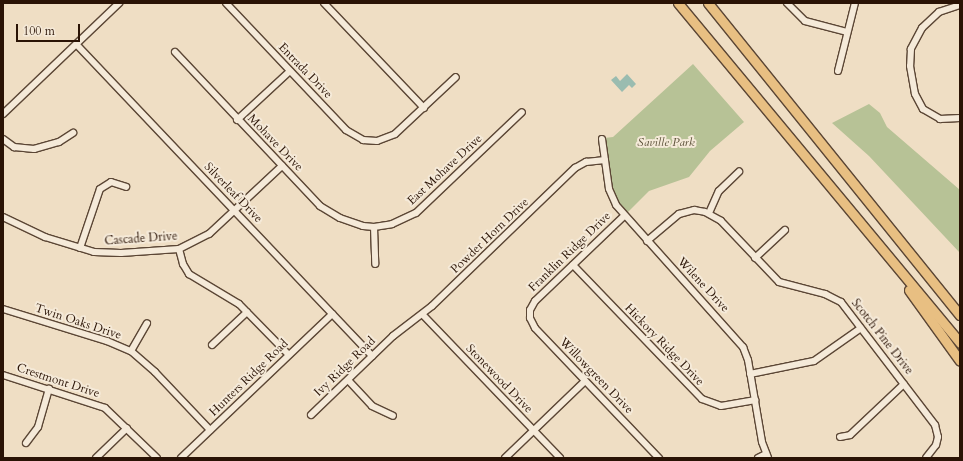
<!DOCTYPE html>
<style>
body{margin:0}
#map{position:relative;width:963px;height:461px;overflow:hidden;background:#efdec4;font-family:Cardo,serif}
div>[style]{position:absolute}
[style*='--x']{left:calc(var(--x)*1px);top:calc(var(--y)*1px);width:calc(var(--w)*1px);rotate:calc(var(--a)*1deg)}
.green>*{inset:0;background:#b7c296}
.water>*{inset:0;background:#9abcb0}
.roads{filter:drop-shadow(1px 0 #5b4635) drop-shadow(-1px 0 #5b4635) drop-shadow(0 1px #5b4635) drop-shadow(0 -1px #5b4635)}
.minor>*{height:6px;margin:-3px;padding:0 3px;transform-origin:3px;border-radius:3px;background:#f5ead9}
.highway>*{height:9px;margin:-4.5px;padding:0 4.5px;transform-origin:4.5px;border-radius:4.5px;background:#e8bf82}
span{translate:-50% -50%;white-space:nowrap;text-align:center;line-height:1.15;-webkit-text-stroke:4px #f5ead9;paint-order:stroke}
.street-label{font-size:12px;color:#2a1305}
.park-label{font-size:12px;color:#5b5038;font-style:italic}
.frame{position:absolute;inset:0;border:4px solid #2a1305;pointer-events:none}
.scale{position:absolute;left:16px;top:24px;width:64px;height:18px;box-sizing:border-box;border:2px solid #2a1305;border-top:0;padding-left:5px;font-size:12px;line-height:14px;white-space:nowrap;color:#2a1305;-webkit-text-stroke:3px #f5ead9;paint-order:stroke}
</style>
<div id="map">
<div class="green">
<i style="clip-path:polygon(693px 64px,744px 122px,710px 151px,689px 177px,649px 191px,626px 214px,614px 199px,604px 138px,613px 137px)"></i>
<i style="clip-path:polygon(869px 104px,880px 113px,887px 127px,960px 190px,960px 253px,869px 156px,832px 123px)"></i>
</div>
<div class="water">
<i style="clip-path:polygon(627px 74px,636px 84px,632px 88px,629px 85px,622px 92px,611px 80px,616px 76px,620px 81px)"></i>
</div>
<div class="roads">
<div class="minor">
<i style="--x:226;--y:3;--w:175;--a:46.6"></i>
<i style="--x:346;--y:130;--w:20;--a:30"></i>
<i style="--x:363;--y:140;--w:14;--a:4"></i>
<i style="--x:377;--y:141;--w:19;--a:-21"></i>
<i style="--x:395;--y:134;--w:83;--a:-43.1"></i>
<i style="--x:324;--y:3;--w:145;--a:46.4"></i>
<i style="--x:787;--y:3;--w:25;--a:45"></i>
<i style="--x:805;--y:21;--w:43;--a:14.7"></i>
<i style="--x:960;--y:5;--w:22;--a:162"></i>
<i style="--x:939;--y:12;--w:23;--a:137"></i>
<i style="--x:922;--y:28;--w:24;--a:118"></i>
<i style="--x:911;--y:49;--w:17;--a:93"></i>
<i style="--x:910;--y:66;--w:28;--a:80"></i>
<i style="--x:915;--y:94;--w:17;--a:62"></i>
<i style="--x:923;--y:109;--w:20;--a:30"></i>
<i style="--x:940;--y:119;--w:20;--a:-3"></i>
<i style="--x:77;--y:45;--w:429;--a:46.5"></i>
<i style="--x:175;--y:52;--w:212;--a:46.7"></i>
<i style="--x:320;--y:206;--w:23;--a:31"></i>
<i style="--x:340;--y:218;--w:24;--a:19"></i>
<i style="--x:363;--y:226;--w:11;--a:5"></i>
<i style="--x:374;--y:227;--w:18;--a:-9"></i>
<i style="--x:392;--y:224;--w:26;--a:-25"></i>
<i style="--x:416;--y:213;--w:146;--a:-43.6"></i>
<i style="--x:838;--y:71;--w:70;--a:-76"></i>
<i style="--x:3;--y:114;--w:161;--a:-43.7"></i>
<i style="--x:237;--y:120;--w:72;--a:-42.8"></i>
<i style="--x:3;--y:139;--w:14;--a:36"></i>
<i style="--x:14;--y:147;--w:20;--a:6"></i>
<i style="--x:34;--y:149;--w:26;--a:-16"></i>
<i style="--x:59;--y:142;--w:17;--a:-33"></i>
<i style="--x:602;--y:139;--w:50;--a:82"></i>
<i style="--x:609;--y:189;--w:17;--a:66"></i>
<i style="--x:616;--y:205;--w:191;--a:48.2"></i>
<i style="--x:743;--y:347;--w:14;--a:69"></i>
<i style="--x:748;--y:360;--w:83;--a:80.3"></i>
<i style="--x:762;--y:442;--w:17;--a:69"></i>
<i style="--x:709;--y:213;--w:24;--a:-66"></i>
<i style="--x:719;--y:191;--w:28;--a:-44"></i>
<i style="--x:624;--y:216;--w:123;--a:136.3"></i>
<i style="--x:535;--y:301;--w:10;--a:119"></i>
<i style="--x:530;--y:310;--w:8;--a:90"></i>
<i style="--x:530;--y:318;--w:11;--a:63"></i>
<i style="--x:535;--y:328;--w:180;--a:46.4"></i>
<i style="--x:3;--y:217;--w:47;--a:25.5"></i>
<i style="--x:45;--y:237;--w:51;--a:17"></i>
<i style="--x:94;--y:252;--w:27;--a:2"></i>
<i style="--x:121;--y:253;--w:58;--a:-3.9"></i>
<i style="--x:179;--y:249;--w:34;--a:-27"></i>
<i style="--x:209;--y:234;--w:100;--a:-43"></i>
<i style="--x:374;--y:227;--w:37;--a:88"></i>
<i style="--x:647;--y:241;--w:42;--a:-40.2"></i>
<i style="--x:679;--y:214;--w:16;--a:-15"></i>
<i style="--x:694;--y:210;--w:11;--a:10"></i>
<i style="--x:705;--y:212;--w:18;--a:29"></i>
<i style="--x:721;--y:221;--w:84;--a:46.4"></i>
<i style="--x:779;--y:282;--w:48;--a:14.6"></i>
<i style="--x:825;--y:294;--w:18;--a:27"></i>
<i style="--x:841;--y:302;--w:155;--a:52.6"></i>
<i style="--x:935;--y:425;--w:12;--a:76"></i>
<i style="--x:938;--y:437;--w:8;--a:104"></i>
<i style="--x:936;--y:445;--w:16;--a:128"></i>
<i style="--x:80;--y:248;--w:62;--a:-71.3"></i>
<i style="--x:100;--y:189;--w:13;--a:-32"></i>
<i style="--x:111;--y:182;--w:16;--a:18"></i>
<i style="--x:179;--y:249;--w:16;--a:75"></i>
<i style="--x:183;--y:264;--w:12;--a:59"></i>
<i style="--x:189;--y:274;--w:58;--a:31"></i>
<i style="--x:239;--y:304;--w:71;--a:45.6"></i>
<i style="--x:755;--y:258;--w:41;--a:-43"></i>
<i style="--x:573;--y:265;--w:186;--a:46.1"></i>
<i style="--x:702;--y:399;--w:20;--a:20"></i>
<i style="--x:721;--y:406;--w:35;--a:-10"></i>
<i style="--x:3;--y:309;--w:109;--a:17.1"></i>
<i style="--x:107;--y:341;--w:26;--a:23"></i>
<i style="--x:131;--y:351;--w:32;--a:41"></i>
<i style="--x:155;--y:372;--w:80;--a:46.5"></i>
<i style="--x:423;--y:315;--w:198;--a:46.2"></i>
<i style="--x:212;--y:345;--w:48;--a:-43.3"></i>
<i style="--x:131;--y:351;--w:32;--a:-60"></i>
<i style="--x:750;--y:374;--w:65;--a:-11.5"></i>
<i style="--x:814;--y:361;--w:57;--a:-35.1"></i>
<i style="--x:3;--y:375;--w:107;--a:17.9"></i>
<i style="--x:105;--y:408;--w:72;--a:43.9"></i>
<i style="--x:348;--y:380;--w:35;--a:47"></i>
<i style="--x:372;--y:406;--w:23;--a:25"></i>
<i style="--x:311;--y:415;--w:114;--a:-43.9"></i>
<i style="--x:393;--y:336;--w:49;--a:-37.6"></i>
<i style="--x:432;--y:306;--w:199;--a:-44"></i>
<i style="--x:575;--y:168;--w:13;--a:-29"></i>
<i style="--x:586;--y:162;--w:19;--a:-6"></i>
<i style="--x:840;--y:437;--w:10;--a:-11"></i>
<i style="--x:850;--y:435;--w:74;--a:-43.4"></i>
<i style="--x:26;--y:443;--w:20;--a:-53"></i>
<i style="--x:38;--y:427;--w:40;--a:-74"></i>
<i style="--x:96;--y:458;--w:43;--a:-44.1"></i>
<i style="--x:181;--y:458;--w:209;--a:-43.6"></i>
<i style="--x:505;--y:458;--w:111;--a:-43.9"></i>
<i style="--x:758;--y:458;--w:9;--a:-27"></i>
</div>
<div class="highway">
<i style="--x:678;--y:3;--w:442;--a:50.3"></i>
<i style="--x:708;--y:3;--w:401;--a:51.1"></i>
<i style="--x:909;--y:290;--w:87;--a:54.3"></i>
</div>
</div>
<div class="street-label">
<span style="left:305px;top:71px;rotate:46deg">Entrada Drive</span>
<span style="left:275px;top:143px;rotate:46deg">Mohave Drive</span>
<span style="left:445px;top:170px;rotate:-43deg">East Mohave Drive</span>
<span style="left:233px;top:193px;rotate:46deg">Silverleaf Drive</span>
<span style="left:490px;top:236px;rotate:-44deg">Powder Horn Drive</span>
<span style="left:141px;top:239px;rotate:-4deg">Cascade Drive</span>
<span style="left:570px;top:252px;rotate:-44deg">Franklin Ridge Drive</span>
<span style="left:703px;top:285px;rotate:47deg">Wilene Drive</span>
<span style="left:78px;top:322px;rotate:18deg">Twin Oaks Drive</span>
<span style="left:882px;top:337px;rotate:52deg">Scotch Pine Drive</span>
<span style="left:664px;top:345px;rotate:46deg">Hickory Ridge Drive</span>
<span style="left:345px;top:367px;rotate:-44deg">Ivy Ridge Road</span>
<span style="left:596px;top:376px;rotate:46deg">Willowgreen Drive</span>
<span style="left:249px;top:378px;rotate:-44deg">Hunters Ridge Road</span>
<span style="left:499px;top:379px;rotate:46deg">Stonewood Drive</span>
<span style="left:58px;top:381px;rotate:18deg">Crestmont Drive</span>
</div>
<div class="park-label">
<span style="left:666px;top:143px">Saville Park</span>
</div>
<div class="frame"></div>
<div class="scale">100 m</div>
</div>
